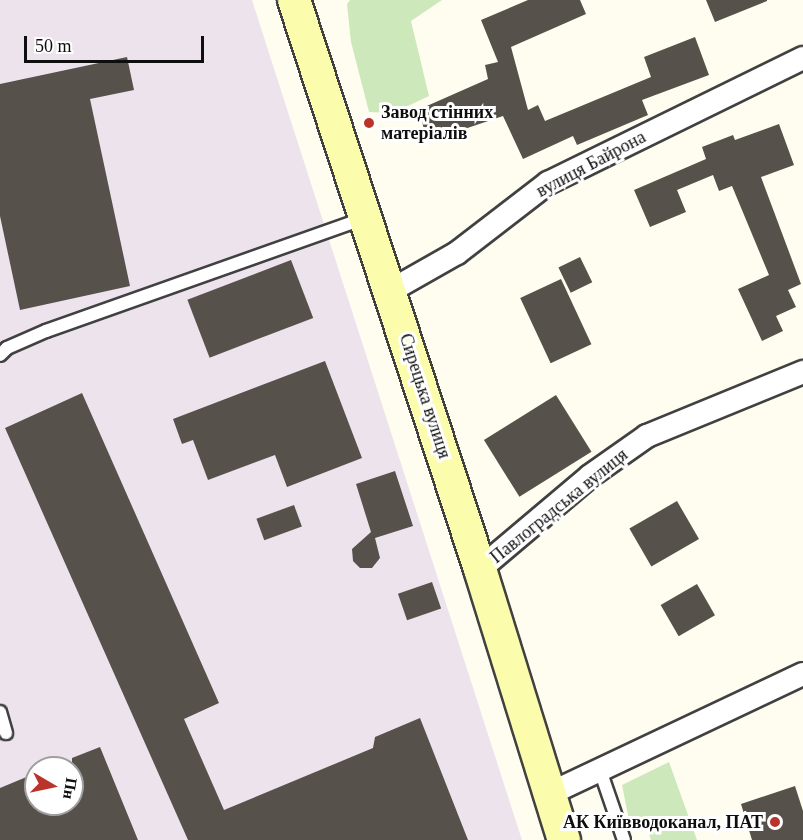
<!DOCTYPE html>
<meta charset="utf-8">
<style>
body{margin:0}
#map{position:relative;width:803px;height:840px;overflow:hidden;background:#fffdf0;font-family:Georgia,serif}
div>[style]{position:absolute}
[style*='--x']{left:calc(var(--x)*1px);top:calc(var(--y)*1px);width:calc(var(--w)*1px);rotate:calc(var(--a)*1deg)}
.industrial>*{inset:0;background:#ede3ed}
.green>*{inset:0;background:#cde8ba}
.building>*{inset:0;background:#57514b;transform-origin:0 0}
.roads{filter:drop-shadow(2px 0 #414141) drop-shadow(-2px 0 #414141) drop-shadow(0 2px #414141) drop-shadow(0 -2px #414141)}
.lane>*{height:12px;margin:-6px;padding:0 6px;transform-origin:6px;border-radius:6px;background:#fff}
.street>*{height:22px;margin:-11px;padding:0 11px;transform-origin:11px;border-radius:11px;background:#fff}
.secondary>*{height:32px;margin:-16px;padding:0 16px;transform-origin:16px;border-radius:16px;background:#fcfcad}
.dots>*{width:16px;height:16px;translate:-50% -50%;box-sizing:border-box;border:3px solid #fff;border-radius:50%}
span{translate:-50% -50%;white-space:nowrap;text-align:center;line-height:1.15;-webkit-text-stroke:6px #fff;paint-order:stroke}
.poi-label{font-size:18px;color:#0e0e0e;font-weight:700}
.left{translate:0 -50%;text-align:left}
.right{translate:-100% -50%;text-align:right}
.street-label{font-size:18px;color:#0e0e0e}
.north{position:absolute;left:24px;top:756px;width:60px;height:60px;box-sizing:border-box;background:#fff;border:2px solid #9f9f9f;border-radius:50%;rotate:99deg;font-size:16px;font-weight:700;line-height:24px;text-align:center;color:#0e0e0e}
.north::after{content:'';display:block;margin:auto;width:21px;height:27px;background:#bb342a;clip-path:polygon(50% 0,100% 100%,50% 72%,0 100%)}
.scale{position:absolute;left:24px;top:36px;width:180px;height:27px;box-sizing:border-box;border:3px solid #0e0e0e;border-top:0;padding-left:8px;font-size:18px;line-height:21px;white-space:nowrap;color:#0e0e0e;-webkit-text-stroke:4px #fff;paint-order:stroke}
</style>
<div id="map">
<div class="industrial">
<i style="clip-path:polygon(evenodd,0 0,252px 0,522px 840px,0 840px,0 0,36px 768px,72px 768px,72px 804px,36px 804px,36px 768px)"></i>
</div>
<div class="green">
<i style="clip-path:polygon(350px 0,442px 0,411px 21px,429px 96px,393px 113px,369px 112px,351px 42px,347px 4px)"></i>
<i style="clip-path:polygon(669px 762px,697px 840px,651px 840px,644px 819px,629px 820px,622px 785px)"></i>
</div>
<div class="building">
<i style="clip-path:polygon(528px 0,580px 0,586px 14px,511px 47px,528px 110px,538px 105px,545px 121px,651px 77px,644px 57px,695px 37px,709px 75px,642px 100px,648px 115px,577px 145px,573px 136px,523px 159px,503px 116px,426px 142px,420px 109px,488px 79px,485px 65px,498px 62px,481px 20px)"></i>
<i style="clip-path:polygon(706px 0,767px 0,767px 1px,715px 22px)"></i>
<i style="clip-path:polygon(127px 57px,134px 90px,90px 99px,130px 286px,20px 310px,0 216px,0 84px)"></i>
<i style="clip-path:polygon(779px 124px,794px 165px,761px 177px,801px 284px,788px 290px,796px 307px,776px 316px,783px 331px,762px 341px,738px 289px,769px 275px,732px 186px,719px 191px,713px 175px,677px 190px,686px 212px,650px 227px,634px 190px,706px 159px,702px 147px,733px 135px,735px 140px)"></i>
<i style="left:580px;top:257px;width:28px;height:24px;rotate:64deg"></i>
<i style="left:291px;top:260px;width:62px;height:111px;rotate:69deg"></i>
<i style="left:561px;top:279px;width:72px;height:45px;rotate:65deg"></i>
<i style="clip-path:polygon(325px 361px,362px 458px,287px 487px,275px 455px,208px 480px,193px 440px,182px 444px,173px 419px)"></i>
<i style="clip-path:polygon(82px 393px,219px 703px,184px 719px,224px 810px,373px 748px,375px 737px,420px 718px,468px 840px,188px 840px,5px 428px)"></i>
<i style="left:556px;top:395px;width:67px;height:85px;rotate:58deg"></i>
<i style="clip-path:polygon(395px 471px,413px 526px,375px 538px,380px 558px,372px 568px,360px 568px,353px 561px,352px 549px,371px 532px,356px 484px)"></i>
<i style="left:677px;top:501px;width:44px;height:55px;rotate:60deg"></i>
<i style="left:294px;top:505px;width:23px;height:40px;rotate:70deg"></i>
<i style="left:432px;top:582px;width:28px;height:36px;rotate:71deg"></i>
<i style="left:697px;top:584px;width:36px;height:42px;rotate:60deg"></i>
<i style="clip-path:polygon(100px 747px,138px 840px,0 840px,0 788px,36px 773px,36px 804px,72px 804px,72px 758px)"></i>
<i style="clip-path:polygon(795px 786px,803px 811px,803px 840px,752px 840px,741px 804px)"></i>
</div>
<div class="roads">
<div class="lane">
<i style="--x:0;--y:355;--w:10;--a:-45"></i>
<i style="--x:7;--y:348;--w:43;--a:-23.6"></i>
<i style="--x:46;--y:331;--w:338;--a:-19.5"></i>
<i style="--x:0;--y:712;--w:22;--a:74"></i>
<i style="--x:600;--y:770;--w:74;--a:71.1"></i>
</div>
<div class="street">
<i style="--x:390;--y:291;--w:77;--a:-29.6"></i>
<i style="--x:457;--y:253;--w:115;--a:-37.6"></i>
<i style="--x:548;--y:183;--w:284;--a:-26.1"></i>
<i style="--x:480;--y:569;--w:144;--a:-40.2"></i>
<i style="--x:590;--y:476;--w:70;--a:-35.1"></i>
<i style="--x:647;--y:436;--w:169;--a:-22.3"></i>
<i style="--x:549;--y:794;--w:281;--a:-25.3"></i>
</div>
<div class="secondary">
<i style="--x:294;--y:0;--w:599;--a:71.9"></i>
<i style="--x:480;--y:569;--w:284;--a:72.8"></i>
</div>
</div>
<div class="dots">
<i style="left:369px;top:123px;background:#bb342a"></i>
<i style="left:775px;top:822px;background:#bb342a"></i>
</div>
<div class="poi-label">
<span class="left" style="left:381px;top:123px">Завод стінних<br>матеріалів</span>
<span class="right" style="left:763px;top:822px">АК Київводоканал, ПАТ</span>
</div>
<div class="street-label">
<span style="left:591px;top:164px;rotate:-28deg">вулиця Байрона</span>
<span style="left:425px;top:396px;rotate:72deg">Сирецька вулиця</span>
<span style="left:559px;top:506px;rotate:-39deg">Павлоградська вулиця</span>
</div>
<div class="north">Пн</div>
<div class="scale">50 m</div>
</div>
